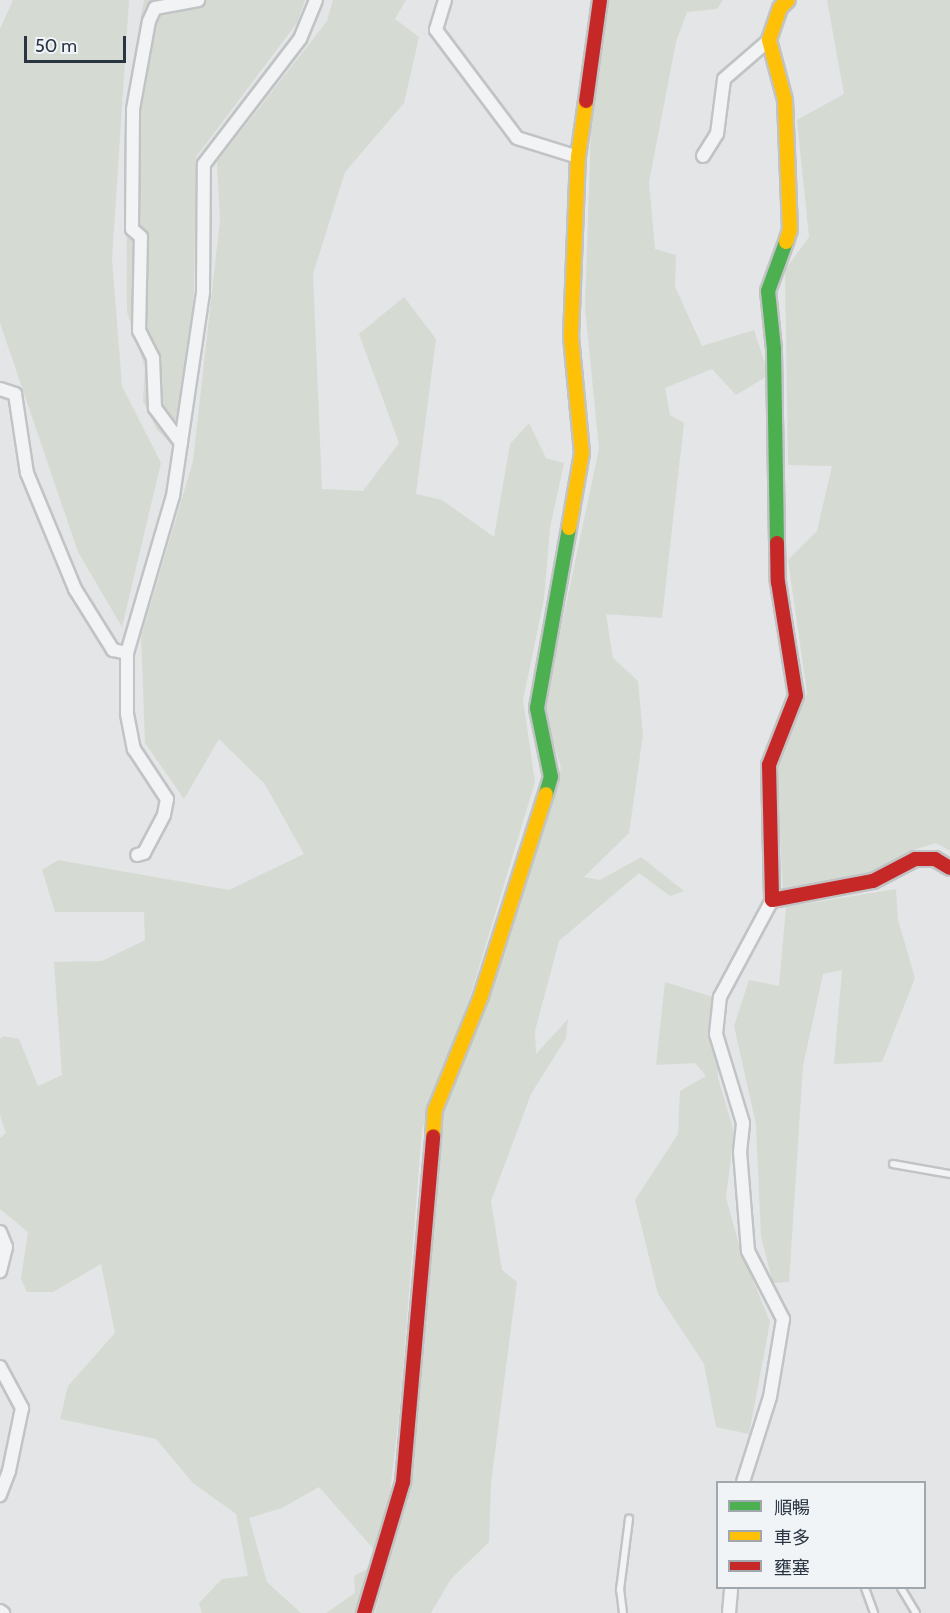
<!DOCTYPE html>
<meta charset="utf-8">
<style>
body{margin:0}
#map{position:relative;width:950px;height:1613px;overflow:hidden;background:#e3e5e7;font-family:Cabin,"Noto Sans TC",sans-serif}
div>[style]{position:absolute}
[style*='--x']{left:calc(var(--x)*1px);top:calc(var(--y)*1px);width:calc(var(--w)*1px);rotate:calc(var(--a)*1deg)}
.green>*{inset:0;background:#d5dbd3}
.roads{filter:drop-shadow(2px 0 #c1c3c5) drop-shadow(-2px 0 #c1c3c5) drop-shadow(0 2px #c1c3c5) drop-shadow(0 -2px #c1c3c5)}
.lane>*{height:6px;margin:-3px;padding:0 3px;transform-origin:3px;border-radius:3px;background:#f2f3f4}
.street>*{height:12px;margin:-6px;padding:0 6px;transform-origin:6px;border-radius:6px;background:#f2f3f4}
.fast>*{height:14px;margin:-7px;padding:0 7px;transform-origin:7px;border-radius:7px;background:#4caf50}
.slow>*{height:14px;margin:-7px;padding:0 7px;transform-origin:7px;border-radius:7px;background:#ffc107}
.jam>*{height:14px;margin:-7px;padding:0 7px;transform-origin:7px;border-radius:7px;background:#c62828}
span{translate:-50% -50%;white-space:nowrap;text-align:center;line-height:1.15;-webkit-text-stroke:6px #f0f4f7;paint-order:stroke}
.legend{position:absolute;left:716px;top:1481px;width:210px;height:108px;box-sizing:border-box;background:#f0f4f7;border:2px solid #a0a8ae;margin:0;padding:8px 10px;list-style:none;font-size:18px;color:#293541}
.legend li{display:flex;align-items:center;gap:12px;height:30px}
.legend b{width:30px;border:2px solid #a0a8ae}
.scale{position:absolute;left:24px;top:36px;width:102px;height:27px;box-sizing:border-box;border:3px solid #293541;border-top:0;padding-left:8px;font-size:18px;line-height:21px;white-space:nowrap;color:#293541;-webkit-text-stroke:4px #f0f4f7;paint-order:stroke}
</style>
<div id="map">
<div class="green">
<i style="clip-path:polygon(13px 0,129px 0,112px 259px,122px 386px,161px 463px,122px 627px,78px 552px,0 323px,0 29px)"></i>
<i style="clip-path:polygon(144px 0,305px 0,297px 23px,196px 157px,194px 292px,178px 451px,157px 430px,143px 401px,145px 368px,127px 312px,126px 101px)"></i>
<i style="clip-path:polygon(333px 0,406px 0,395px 19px,419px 37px,404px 103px,345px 172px,313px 274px,322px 489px,363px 491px,399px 443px,359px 334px,404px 297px,436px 339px,416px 494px,442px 500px,494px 537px,510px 444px,529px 423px,546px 458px,564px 463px,550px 528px,544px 599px,523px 700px,535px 782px,473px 987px,422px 1130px,400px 1406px,390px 1492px,377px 1553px,319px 1487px,282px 1508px,249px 1518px,267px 1582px,301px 1613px,202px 1613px,199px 1603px,222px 1579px,248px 1576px,236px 1514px,193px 1483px,156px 1439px,60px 1419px,68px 1386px,115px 1333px,101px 1264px,53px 1292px,27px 1292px,21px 1279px,28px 1232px,0 1209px,0 1138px,6px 1133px,0 1115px,0 1039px,3px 1036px,19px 1039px,38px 1086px,62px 1075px,54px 962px,102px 961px,145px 940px,144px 912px,55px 912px,42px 870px,58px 860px,229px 890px,304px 854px,264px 783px,219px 739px,184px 799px,145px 743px,141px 637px,193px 461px,220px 220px,217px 162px,327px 21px)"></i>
<i style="clip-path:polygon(609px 0,723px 0,717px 9px,687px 12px,676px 42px,649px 182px,655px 249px,676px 255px,675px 287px,702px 346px,754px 330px,769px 375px,736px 395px,712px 369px,665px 388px,670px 415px,684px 423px,662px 618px,606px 614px,613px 658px,638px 681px,643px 735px,629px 833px,584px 877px,600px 880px,641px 857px,684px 891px,670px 896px,639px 873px,559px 941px,535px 1031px,536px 1054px,568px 1019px,566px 1038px,531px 1094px,491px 1201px,502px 1270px,517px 1282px,491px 1483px,489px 1542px,451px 1579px,431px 1613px,375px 1613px,410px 1481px,444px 1109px,521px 900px,561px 768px,544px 708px,599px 449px,585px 308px,592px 95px)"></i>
<i style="clip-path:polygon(827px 0,950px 0,950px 851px,936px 843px,910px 851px,868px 875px,783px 892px,776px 767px,807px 693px,788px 560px,817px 531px,832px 466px,788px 465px,785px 270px,809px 237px,797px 120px,844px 94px)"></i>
<i style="clip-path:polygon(896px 889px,898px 920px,915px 978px,882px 1062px,834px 1064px,842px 970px,823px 974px,803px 1066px,789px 1282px,773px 1283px,761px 1237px,756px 1124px,734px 1026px,749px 980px,779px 986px,786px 907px)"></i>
<i style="clip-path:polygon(665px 982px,713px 997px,718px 1078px,734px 1132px,726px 1198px,740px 1248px,770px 1322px,749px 1434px,716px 1427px,704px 1364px,658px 1294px,635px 1200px,678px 1134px,680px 1091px,706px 1076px,695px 1063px,656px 1065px)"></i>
<i style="clip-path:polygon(367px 1569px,356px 1613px,326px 1613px,355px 1593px,354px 1576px)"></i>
</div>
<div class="roads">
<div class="lane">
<i style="--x:893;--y:1164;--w:58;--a:10"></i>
<i style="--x:865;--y:1588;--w:27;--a:70"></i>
<i style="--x:901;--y:1588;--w:29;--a:59"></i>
<i style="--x:623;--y:1613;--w:23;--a:-97"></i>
<i style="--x:620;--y:1590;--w:72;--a:-82.8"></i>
</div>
<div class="street">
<i style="--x:445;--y:0;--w:31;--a:107"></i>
<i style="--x:436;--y:30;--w:135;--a:53.1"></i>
<i style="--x:517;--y:138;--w:64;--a:17.3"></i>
<i style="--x:703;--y:156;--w:26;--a:-58"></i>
<i style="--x:717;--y:134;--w:55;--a:-82.7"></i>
<i style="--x:724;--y:79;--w:60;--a:-40.9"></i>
<i style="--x:0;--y:389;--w:16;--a:18"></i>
<i style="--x:15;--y:394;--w:80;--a:81.4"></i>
<i style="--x:27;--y:473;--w:126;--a:67.5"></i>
<i style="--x:75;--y:589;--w:72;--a:58.1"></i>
<i style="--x:113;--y:650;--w:14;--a:12"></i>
<i style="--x:127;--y:653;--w:61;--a:90"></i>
<i style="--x:127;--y:714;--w:36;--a:79"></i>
<i style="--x:134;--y:749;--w:60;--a:56.6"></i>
<i style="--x:167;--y:799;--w:16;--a:101"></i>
<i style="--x:164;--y:815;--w:43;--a:117.8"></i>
<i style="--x:144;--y:853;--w:7;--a:164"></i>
<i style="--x:181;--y:443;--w:44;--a:-126.6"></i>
<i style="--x:155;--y:408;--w:50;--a:-92.3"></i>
<i style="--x:153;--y:358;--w:30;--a:-117"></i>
<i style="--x:139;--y:331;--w:94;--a:-88.8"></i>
<i style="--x:141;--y:237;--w:12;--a:-138"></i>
<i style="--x:132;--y:229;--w:120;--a:-89.5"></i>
<i style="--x:133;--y:109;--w:89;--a:-79.7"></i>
<i style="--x:149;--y:21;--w:14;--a:-65"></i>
<i style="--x:155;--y:8;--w:44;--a:-10.5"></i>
<i style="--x:127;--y:653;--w:164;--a:-73.7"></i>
<i style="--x:173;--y:496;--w:206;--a:-81.6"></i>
<i style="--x:203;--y:292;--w:128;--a:-89.6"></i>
<i style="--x:204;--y:164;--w:158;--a:-52.5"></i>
<i style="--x:300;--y:39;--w:42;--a:-67.7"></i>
<i style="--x:0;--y:1232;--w:16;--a:68"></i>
<i style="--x:6;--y:1247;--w:25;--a:104"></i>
<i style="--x:0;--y:1367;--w:47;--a:61.8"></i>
<i style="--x:22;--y:1408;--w:64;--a:101.7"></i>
<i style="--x:9;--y:1471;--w:26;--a:111"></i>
<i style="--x:743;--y:1482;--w:89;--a:-72.4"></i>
<i style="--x:770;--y:1397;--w:79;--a:-80.5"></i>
<i style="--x:783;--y:1319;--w:76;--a:-117.2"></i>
<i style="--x:748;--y:1251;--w:99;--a:-94.6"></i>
<i style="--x:740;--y:1152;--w:29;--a:-84"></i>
<i style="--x:743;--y:1123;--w:93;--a:-106.9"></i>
<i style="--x:716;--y:1034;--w:37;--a:-84"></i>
<i style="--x:720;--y:997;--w:110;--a:-61.8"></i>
<i style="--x:0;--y:1611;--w:4;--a:34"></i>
<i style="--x:729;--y:1613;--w:25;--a:-85"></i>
</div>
<div class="fast">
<i style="--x:777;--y:543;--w:194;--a:-90.9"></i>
<i style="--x:774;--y:349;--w:58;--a:-95.9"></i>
<i style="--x:768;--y:291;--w:52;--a:-69.8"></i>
<i style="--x:546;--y:794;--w:18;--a:-74"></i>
<i style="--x:551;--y:777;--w:70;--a:-101.5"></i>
<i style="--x:537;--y:708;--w:183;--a:-79.9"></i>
</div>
<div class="slow">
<i style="--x:786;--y:242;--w:13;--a:-72"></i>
<i style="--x:790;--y:230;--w:130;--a:-92.2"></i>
<i style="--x:785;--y:100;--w:62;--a:-104.9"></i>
<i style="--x:769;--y:40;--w:34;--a:-71"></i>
<i style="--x:780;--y:8;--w:11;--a:-45"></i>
<i style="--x:569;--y:528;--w:76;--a:-80.2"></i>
<i style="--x:582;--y:453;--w:117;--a:-95.4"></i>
<i style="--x:571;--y:337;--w:180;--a:-87.8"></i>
<i style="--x:578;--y:157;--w:57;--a:-81.9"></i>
<i style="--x:433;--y:1136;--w:26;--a:-86"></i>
<i style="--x:435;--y:1110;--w:123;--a:-68"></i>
<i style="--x:481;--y:996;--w:212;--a:-72.2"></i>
</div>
<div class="jam">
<i style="--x:586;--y:101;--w:102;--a:-82.1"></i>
<i style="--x:777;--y:543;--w:39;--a:89"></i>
<i style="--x:778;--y:582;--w:115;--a:81"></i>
<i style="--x:796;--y:696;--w:74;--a:111.4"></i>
<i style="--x:769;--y:765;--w:135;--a:88.7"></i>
<i style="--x:772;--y:900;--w:103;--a:-10.7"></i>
<i style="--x:873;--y:881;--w:47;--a:-27.6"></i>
<i style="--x:915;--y:859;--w:20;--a:0"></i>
<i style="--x:935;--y:859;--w:17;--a:31"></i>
<i style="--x:364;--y:1613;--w:137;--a:-73.4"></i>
<i style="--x:403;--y:1482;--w:347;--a:-85"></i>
</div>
</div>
<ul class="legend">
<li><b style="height:8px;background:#4caf50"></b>順暢</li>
<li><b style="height:8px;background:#ffc107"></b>車多</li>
<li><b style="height:8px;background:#c62828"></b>壅塞</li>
</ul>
<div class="scale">50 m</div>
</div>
